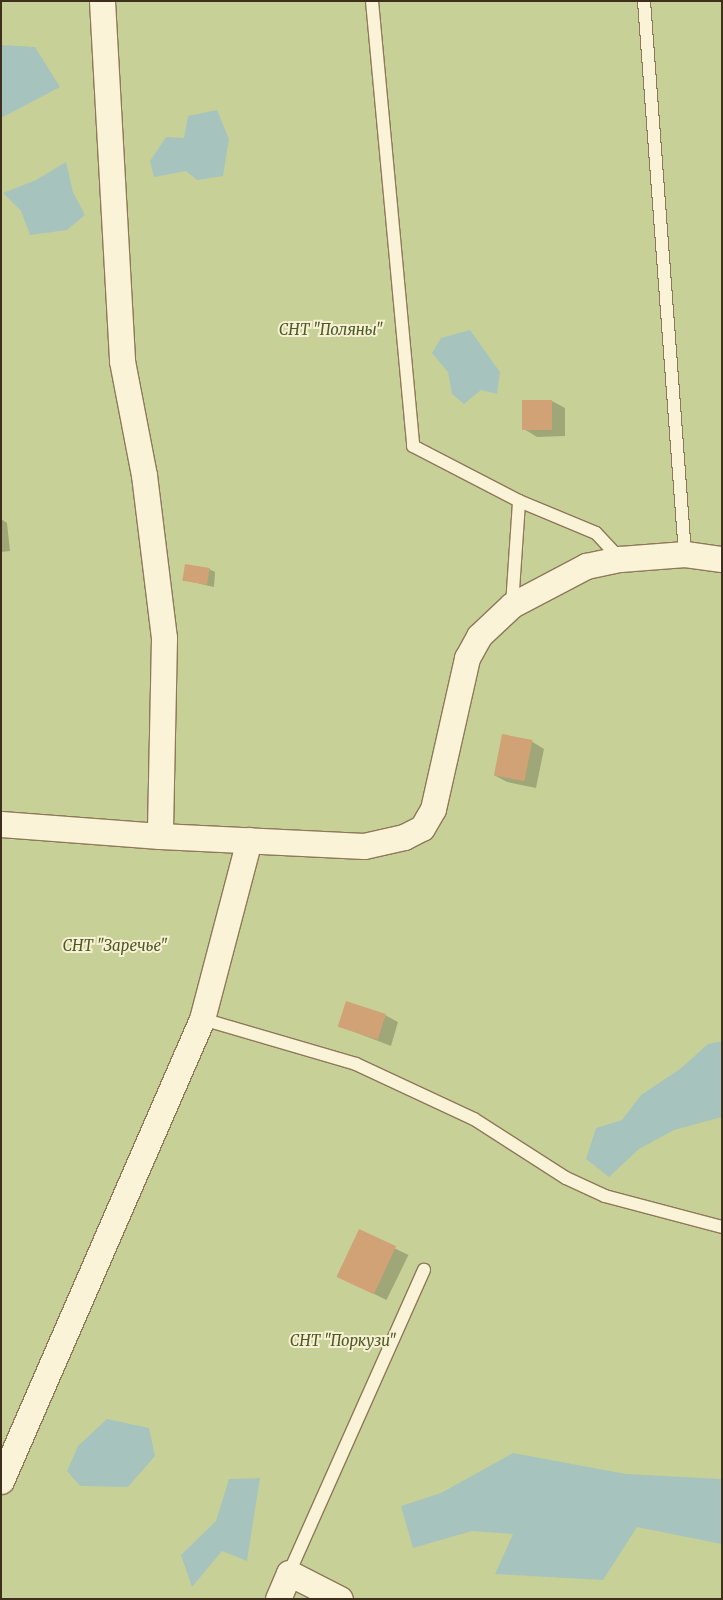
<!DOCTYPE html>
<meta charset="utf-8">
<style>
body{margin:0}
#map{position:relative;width:723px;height:1600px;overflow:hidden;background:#f1e6c4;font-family:Merriweather,serif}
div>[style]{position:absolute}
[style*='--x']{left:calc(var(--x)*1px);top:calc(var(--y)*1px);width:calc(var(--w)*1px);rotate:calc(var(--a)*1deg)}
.green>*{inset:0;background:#c7d197;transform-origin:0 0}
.water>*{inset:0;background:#a6c4bd}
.shadow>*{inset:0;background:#0003;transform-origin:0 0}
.building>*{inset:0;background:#d2a277;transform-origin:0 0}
.roads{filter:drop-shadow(1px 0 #8e7859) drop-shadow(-1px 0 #8e7859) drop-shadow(0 1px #8e7859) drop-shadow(0 -1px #8e7859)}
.lane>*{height:12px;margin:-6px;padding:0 6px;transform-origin:6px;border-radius:6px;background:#fbf3d8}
.street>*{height:25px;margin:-12.5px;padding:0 12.5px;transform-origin:12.5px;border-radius:12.5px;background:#fbf3d8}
span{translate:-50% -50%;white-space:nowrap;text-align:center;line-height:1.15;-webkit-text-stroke:4px #f8f0d4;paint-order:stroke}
.park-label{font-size:15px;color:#4a5b23;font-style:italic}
.frame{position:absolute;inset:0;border:2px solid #3d2e1e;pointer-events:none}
</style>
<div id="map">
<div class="green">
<i style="left:1px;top:1px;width:721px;height:1598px"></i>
</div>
<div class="water">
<i style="clip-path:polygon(1px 45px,35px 47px,60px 87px,1px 118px)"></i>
<i style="clip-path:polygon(217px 110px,229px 139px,223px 176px,197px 180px,186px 171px,154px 177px,150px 161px,166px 137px,184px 138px,188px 116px)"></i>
<i style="clip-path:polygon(66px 162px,73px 192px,85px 215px,67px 230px,30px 235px,21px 211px,3px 193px,36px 180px)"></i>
<i style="clip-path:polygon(470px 330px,500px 372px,497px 394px,481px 390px,464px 404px,452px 394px,448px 372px,432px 353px,441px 338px)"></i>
<i style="clip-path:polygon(722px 1041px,722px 1117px,674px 1130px,639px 1149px,609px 1177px,586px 1159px,596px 1128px,622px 1120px,641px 1095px,680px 1069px,708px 1044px)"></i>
<i style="clip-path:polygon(107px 1419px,149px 1428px,155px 1456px,128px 1487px,80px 1486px,67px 1471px,78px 1446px)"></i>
<i style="clip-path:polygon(513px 1453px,626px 1474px,722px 1479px,722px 1544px,637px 1527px,603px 1580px,495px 1574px,513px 1534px,472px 1531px,413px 1548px,401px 1506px,441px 1493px)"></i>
<i style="clip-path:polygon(260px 1478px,247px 1561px,222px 1551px,192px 1587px,181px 1555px,216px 1521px,229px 1479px)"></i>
</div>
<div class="shadow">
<i style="clip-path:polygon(552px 401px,565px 408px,565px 436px,537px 437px,524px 429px)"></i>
<i style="clip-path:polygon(1px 519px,7px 523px,10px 551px,1px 552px)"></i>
<i style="clip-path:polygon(209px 569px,215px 572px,214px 587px,184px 580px)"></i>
<i style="clip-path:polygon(531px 741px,544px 749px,536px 788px,507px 782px,494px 775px)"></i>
<i style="clip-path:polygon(385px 1015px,398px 1022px,391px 1046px,339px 1026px)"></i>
<i style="left:359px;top:1231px;width:55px;height:50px;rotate:26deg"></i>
</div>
<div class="building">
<i style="left:522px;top:400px;width:30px;height:30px"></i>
<i style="left:185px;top:564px;width:25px;height:17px;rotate:9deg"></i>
<i style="left:502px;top:734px;width:31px;height:42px;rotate:11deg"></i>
<i style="left:346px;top:1001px;width:42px;height:27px;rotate:18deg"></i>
<i style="left:359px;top:1229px;width:41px;height:53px;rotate:25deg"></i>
</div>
<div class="roads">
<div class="lane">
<i style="--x:372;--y:1;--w:447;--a:84.7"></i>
<i style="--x:413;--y:446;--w:119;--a:27.4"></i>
<i style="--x:519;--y:501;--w:83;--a:22.6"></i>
<i style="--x:596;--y:533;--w:35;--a:47"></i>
<i style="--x:644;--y:1;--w:555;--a:85.76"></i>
<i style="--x:512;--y:605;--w:104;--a:-86.1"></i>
<i style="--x:202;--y:1019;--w:160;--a:16.3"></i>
<i style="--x:356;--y:1064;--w:130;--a:25"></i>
<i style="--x:474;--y:1119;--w:109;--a:32.7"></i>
<i style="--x:566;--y:1178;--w:43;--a:24.8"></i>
<i style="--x:605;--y:1196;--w:121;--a:14.8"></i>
<i style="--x:289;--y:1573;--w:332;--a:-66"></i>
</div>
<div class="street">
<i style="--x:102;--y:1;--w:361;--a:86.8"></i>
<i style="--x:122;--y:361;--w:116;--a:79.1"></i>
<i style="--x:144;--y:475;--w:164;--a:83"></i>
<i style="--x:164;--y:638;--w:198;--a:91.2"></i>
<i style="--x:1;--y:824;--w:159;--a:4.3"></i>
<i style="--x:160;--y:836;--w:204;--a:2.8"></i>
<i style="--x:364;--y:846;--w:41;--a:-12.7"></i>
<i style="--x:404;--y:837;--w:20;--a:-27"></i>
<i style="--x:422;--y:828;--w:22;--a:-60"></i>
<i style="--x:433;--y:809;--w:155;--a:-77.3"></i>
<i style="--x:467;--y:658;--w:25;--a:-61"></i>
<i style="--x:479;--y:636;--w:45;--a:-43.2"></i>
<i style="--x:512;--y:605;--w:84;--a:-27.8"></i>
<i style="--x:586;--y:566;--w:35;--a:-12"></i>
<i style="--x:620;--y:559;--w:65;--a:-4.4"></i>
<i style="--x:685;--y:554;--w:37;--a:8"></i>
<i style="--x:1;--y:1481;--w:504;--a:-66.49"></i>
<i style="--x:202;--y:1019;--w:185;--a:-75.3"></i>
<i style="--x:278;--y:1599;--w:28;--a:-67"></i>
<i style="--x:289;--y:1573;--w:57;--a:27"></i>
</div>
</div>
<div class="park-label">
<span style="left:331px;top:330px">СНТ "Поляны"</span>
<span style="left:115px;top:946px">СНТ "Заречье"</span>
<span style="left:343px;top:1341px">СНТ "Поркузи"</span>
</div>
<div class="frame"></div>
</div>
